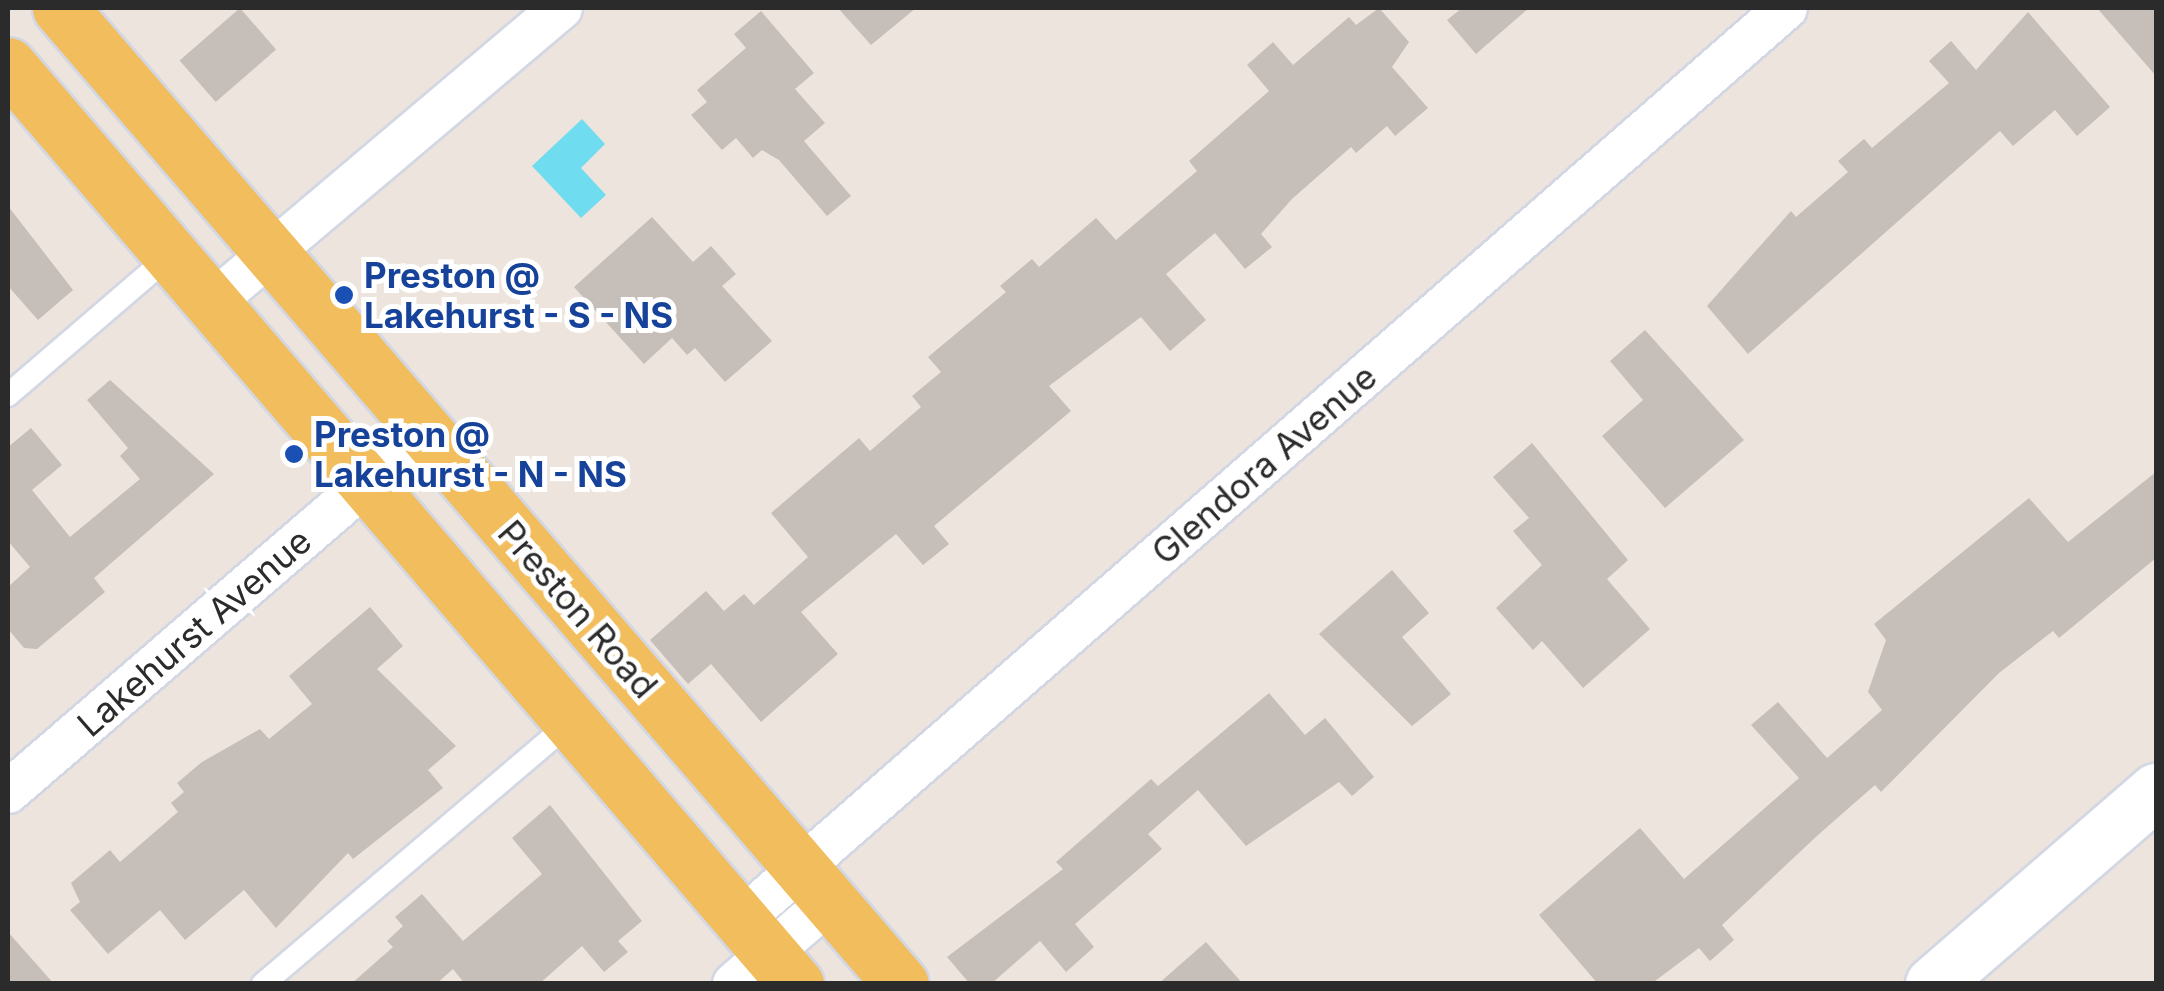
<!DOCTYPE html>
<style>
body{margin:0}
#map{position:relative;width:2164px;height:991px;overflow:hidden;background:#ede4dd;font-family:Inter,sans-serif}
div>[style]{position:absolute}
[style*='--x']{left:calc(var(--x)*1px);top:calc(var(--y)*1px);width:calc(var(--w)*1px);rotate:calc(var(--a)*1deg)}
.water>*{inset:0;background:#6fdcef}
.building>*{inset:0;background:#c5beb9;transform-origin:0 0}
.roads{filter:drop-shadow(2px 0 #d2d7e3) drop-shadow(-2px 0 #d2d7e3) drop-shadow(0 2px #d2d7e3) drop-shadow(0 -2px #d2d7e3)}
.lane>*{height:22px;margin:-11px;padding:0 11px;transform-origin:11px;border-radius:11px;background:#fff}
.street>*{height:42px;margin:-21px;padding:0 21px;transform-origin:21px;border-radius:21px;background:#fff}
.secondary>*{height:55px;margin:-27.5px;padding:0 27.5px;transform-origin:27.5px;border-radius:27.5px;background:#fff}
.primary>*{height:55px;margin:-27.5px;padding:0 27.5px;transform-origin:27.5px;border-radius:27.5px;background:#f2bd5d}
.dots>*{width:28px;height:28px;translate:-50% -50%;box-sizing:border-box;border:5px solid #fff;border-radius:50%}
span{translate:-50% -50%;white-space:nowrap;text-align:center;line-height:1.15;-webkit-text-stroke:10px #fff;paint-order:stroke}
.transit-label{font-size:35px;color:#164399;font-weight:700}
.left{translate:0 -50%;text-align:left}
.street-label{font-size:35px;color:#2b2b2b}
.frame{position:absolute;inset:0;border:10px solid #2b2b2b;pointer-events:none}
</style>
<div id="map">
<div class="water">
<i style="clip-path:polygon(582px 119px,605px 144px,581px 168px,606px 195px,581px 218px,532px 166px)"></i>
</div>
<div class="building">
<i style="left:240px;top:8px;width:55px;height:80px;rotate:49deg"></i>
<i style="clip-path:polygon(838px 8px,916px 8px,871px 45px)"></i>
<i style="clip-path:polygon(1379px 8px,1409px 42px,1392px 67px,1428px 108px,1395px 136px,1387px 126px,1356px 153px,1351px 147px,1292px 199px,1261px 234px,1272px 247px,1245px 269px,1215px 233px,1166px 274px,1206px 320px,1170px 351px,1141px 317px,1049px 386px,1071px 411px,934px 526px,949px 544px,923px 565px,896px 534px,801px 612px,838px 654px,761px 722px,711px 664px,688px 684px,650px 640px,706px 591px,724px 611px,744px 594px,754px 605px,808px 557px,771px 513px,859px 438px,870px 451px,921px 407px,912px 396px,941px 372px,928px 357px,1006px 292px,1000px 286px,1032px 259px,1039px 267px,1096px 218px,1116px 240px,1197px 171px,1189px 161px,1269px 91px,1247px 65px,1273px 42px,1293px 65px,1349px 17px,1356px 25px)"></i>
<i style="clip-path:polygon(1462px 8px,1529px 8px,1476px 54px,1447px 20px)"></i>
<i style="clip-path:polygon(2097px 8px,2156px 8px,2156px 76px)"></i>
<i style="clip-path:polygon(761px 11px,814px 73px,795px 89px,825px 123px,804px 141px,851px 196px,827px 216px,779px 160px,762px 150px,753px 158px,736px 138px,722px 150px,691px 115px,707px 102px,697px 90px,746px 48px,734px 34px)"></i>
<i style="clip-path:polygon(2028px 12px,2110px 107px,2077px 136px,2055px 110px,2013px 146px,2000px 131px,1748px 354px,1707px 306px,1791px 211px,1796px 217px,1848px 172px,1838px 161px,1864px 139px,1872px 148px,1949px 83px,1929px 61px,1951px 41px,1976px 70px)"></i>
<i style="clip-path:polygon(8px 206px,73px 290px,38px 320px,8px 286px)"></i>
<i style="clip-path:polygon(652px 217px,693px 262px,711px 246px,736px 274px,722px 286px,772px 341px,725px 382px,695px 348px,687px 355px,672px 338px,644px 364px,574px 287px)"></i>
<i style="clip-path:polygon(1645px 330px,1744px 440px,1665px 508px,1602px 436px,1643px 400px,1610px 361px)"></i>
<i style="clip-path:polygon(110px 380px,214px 474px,94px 578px,105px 592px,37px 649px,24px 648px,8px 629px,8px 587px,30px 567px,8px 541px,8px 447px,31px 428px,62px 465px,32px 490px,70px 537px,140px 479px,120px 456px,128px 448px,87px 400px)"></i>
<i style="clip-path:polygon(1532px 443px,1628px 560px,1607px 579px,1650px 629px,1583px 688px,1542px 641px,1533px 650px,1496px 608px,1542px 565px,1513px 531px,1529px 518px,1493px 477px)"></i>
<i style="clip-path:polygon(2156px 472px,2156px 558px,2059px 638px,2053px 631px,1999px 673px,1881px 792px,1875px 785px,1818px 835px,1722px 925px,1734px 940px,1710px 961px,1699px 948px,1651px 984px,1598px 984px,1539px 915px,1640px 828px,1684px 879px,1799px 778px,1751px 725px,1778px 702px,1827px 758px,1882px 710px,1868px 692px,1886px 640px,1874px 624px,2029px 498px,2068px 542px)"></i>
<i style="clip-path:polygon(1392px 570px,1429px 613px,1402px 637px,1451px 694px,1412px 726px,1319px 634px)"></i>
<i style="clip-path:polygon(370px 607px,403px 646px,377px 669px,456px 746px,428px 770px,443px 788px,353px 859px,348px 853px,276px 928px,244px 890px,185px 940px,160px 910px,108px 954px,70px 910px,80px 902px,71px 883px,110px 850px,120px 862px,178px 812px,171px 803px,184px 792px,177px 783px,202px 762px,260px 729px,269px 739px,312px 704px,289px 676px)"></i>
<i style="clip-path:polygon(1269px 693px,1305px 735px,1325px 718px,1374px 777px,1352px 796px,1339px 782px,1246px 846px,1198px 790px,1148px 834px,1162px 849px,1075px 924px,1094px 947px,1066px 972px,1040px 941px,991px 984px,970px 984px,947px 957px,1063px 869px,1056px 862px,1151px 779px,1158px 786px)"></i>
<i style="clip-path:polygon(550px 805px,642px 921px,618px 941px,628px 952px,604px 972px,582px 946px,539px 984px,465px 984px,453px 969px,436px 984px,351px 984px,393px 947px,387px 941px,403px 926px,395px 917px,422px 894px,463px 941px,542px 874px,512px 838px)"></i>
<i style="clip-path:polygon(8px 932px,54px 984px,8px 984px)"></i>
<i style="clip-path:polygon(1206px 942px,1243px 984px,1158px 984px)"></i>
</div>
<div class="roads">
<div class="lane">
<i style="--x:8;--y:395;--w:215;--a:-40.7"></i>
<i style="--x:263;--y:984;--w:404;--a:-40.4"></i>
</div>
<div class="street">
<i style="--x:212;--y:303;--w:457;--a:-40.2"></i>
<i style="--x:8;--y:792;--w:552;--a:-40.74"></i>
<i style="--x:741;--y:920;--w:1387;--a:-41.11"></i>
<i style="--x:734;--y:984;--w:127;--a:-40.8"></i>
</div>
<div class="secondary">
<i style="--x:1933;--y:984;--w:295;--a:-40.9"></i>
</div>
<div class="primary">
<i style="--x:60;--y:8;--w:1288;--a:49.25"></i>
<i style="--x:8;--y:65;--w:1211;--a:49.39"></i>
</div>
</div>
<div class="dots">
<i style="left:344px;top:295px;background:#1a4fb4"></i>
<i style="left:294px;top:454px;background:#1a4fb4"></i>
</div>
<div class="transit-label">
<span class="left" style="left:364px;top:295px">Preston @<br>Lakehurst - S - NS</span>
<span class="left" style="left:314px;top:454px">Preston @<br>Lakehurst - N - NS</span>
</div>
<div class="street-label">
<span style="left:1264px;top:464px;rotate:-41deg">Glendora Avenue</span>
<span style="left:578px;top:609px;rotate:49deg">Preston Road</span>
<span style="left:194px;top:632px;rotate:-41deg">Lakehurst Avenue</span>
</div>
<div class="frame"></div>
</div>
